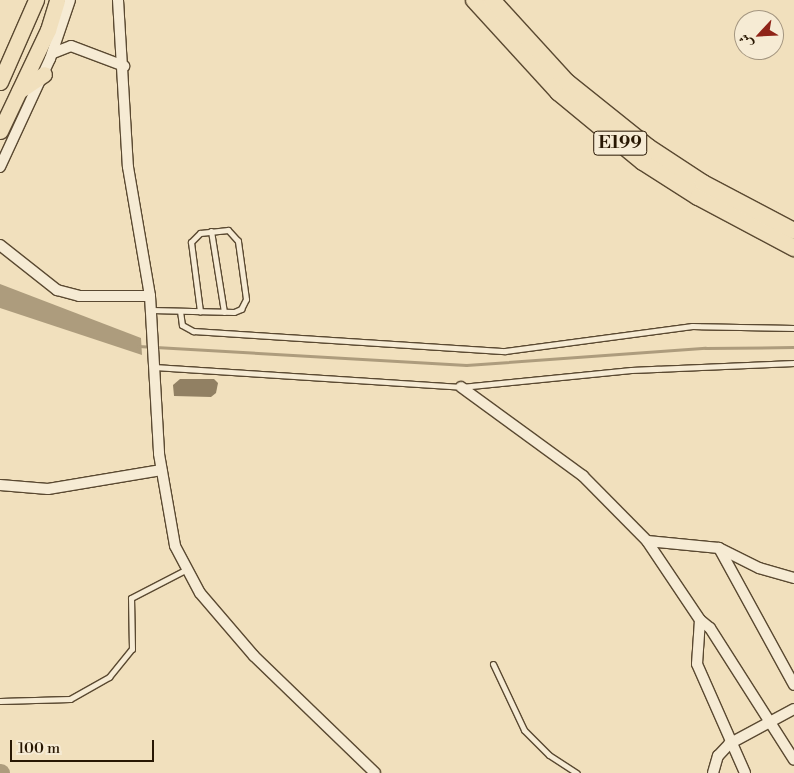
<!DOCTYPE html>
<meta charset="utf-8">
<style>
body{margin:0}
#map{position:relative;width:794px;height:773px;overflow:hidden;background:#f1e0bd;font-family:"Libre Bodoni",Amiri,serif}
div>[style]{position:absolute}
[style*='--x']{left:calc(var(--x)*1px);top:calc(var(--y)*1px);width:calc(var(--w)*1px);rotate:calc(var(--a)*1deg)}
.water>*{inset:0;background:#ad9c7d}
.stream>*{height:3px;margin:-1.5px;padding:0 1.5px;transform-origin:1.5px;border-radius:1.5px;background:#ad9c7d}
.river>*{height:18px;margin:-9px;padding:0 9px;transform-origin:9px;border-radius:9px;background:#ad9c7d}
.building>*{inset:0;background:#918063}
.roads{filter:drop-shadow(1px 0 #5a4931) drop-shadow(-1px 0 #5a4931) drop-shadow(0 1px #5a4931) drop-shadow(0 -1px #5a4931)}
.service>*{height:5px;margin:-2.5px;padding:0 2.5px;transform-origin:2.5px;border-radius:2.5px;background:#f6ebd4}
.minor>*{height:10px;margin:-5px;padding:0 5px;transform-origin:5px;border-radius:5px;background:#f6ebd4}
.primary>*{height:15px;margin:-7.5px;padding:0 7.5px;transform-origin:7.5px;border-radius:7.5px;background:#f1e0bd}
.trunk>*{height:16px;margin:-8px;padding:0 8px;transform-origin:8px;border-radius:8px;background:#f1e0bd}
span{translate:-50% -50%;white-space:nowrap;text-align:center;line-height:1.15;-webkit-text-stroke:4px #f6ebd4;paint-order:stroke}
.shield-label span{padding:1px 4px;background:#f6ebd4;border:1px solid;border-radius:4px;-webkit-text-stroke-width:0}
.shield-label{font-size:18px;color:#281702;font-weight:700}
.north{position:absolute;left:734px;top:10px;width:50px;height:50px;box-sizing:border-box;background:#f6ebd4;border:1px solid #a49680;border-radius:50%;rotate:245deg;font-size:14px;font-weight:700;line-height:20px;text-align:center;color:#281702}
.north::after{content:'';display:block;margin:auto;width:18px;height:22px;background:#8f2418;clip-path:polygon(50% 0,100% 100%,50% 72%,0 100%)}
.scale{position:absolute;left:10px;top:740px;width:144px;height:22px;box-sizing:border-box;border:2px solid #281702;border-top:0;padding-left:6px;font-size:15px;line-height:18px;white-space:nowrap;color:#281702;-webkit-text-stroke:4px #f6ebd4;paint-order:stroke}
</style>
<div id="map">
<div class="water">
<i style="clip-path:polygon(0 284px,141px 338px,142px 355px,0 308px)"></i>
</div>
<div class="stream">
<i style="--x:138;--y:346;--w:329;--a:3.3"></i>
<i style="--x:466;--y:365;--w:240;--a:-4.1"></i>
<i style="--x:705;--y:348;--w:89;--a:-0.6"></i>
</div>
<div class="river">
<i style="--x:0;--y:773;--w:1;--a:0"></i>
</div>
<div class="building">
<i style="clip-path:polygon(180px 379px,214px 379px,218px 383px,216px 393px,211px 397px,174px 396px,173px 385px)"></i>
</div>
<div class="roads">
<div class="service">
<i style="--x:211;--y:231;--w:82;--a:80.9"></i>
<i style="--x:151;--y:310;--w:83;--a:1.4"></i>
<i style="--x:234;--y:312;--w:8;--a:-23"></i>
<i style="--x:241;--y:309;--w:11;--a:-63"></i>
<i style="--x:246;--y:299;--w:59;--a:-97.9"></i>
<i style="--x:238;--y:241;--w:15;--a:-132"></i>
<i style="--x:228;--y:230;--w:28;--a:174"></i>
<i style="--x:200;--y:233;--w:13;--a:135"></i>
<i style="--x:191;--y:242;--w:70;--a:82.6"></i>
<i style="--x:180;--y:311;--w:14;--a:82"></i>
<i style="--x:182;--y:325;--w:13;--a:29"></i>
<i style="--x:193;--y:331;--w:313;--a:3.7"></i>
<i style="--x:505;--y:351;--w:189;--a:-7.6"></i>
<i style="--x:692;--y:326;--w:102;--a:1.1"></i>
<i style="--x:154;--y:367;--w:308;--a:3.7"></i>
<i style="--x:461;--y:387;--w:171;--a:-5.7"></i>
<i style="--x:631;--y:370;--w:163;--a:-2.5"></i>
<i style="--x:493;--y:664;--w:73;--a:64.8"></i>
<i style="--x:524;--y:730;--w:35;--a:45"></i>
<i style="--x:549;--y:755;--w:33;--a:33"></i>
<i style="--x:0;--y:701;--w:70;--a:-1.6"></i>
<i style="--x:70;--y:699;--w:45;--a:-29.4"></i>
<i style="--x:109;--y:677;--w:36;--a:-51"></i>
<i style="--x:132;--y:649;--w:51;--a:-91.1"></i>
<i style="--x:131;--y:598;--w:61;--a:-27.4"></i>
</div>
<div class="minor">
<i style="--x:118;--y:0;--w:167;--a:86.6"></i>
<i style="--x:128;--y:167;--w:131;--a:80.3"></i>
<i style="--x:150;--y:296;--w:158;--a:86.7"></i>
<i style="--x:159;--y:454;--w:93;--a:80.1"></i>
<i style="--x:175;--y:546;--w:53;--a:62"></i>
<i style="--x:200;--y:593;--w:83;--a:49.4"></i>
<i style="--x:254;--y:656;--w:168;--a:44"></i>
<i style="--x:53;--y:53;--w:19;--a:-21"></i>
<i style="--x:71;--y:46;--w:57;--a:20.7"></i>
<i style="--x:0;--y:167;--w:119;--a:-65.2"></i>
<i style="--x:50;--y:59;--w:62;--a:-71.3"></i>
<i style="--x:0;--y:245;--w:73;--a:38.3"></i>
<i style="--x:57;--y:290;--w:23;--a:15"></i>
<i style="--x:79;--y:296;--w:71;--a:0"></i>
<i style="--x:461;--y:387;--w:151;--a:36.1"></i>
<i style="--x:583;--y:476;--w:91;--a:45.4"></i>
<i style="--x:0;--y:485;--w:48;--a:4.8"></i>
<i style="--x:48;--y:489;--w:115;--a:-9.5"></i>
<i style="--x:719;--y:548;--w:156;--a:61.3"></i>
<i style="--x:794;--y:578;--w:36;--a:-164"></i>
<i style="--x:759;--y:568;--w:45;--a:-153.4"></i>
<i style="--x:719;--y:548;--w:72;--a:-174.4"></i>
<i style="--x:647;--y:541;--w:95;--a:56.1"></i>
<i style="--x:700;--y:620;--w:13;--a:39"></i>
<i style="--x:710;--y:628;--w:156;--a:57.5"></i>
<i style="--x:700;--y:620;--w:44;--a:93.9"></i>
<i style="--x:697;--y:664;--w:119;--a:66.2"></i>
<i style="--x:713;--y:773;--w:18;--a:-74"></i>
<i style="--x:718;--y:756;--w:16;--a:-47"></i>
<i style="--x:729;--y:744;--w:74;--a:-28.3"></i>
</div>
<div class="primary">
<i style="--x:0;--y:82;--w:90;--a:-66.3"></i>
<i style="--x:19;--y:91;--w:30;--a:-34"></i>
<i style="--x:0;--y:131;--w:112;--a:-64.6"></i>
<i style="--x:48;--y:30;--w:31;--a:-73"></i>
</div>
<div class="trunk">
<i style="--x:474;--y:0;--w:125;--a:47.6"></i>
<i style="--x:558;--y:92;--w:110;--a:39.5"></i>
<i style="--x:643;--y:162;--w:65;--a:32.5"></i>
<i style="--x:698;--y:197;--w:109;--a:28"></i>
<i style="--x:492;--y:0;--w:111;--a:47.6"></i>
<i style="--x:567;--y:82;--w:104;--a:38.7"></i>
<i style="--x:648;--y:147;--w:66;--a:33.2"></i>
<i style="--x:703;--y:183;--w:103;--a:27.8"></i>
</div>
</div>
<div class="shield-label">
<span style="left:620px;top:143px">E199</span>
</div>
<div class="north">ش</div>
<div class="scale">100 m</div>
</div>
